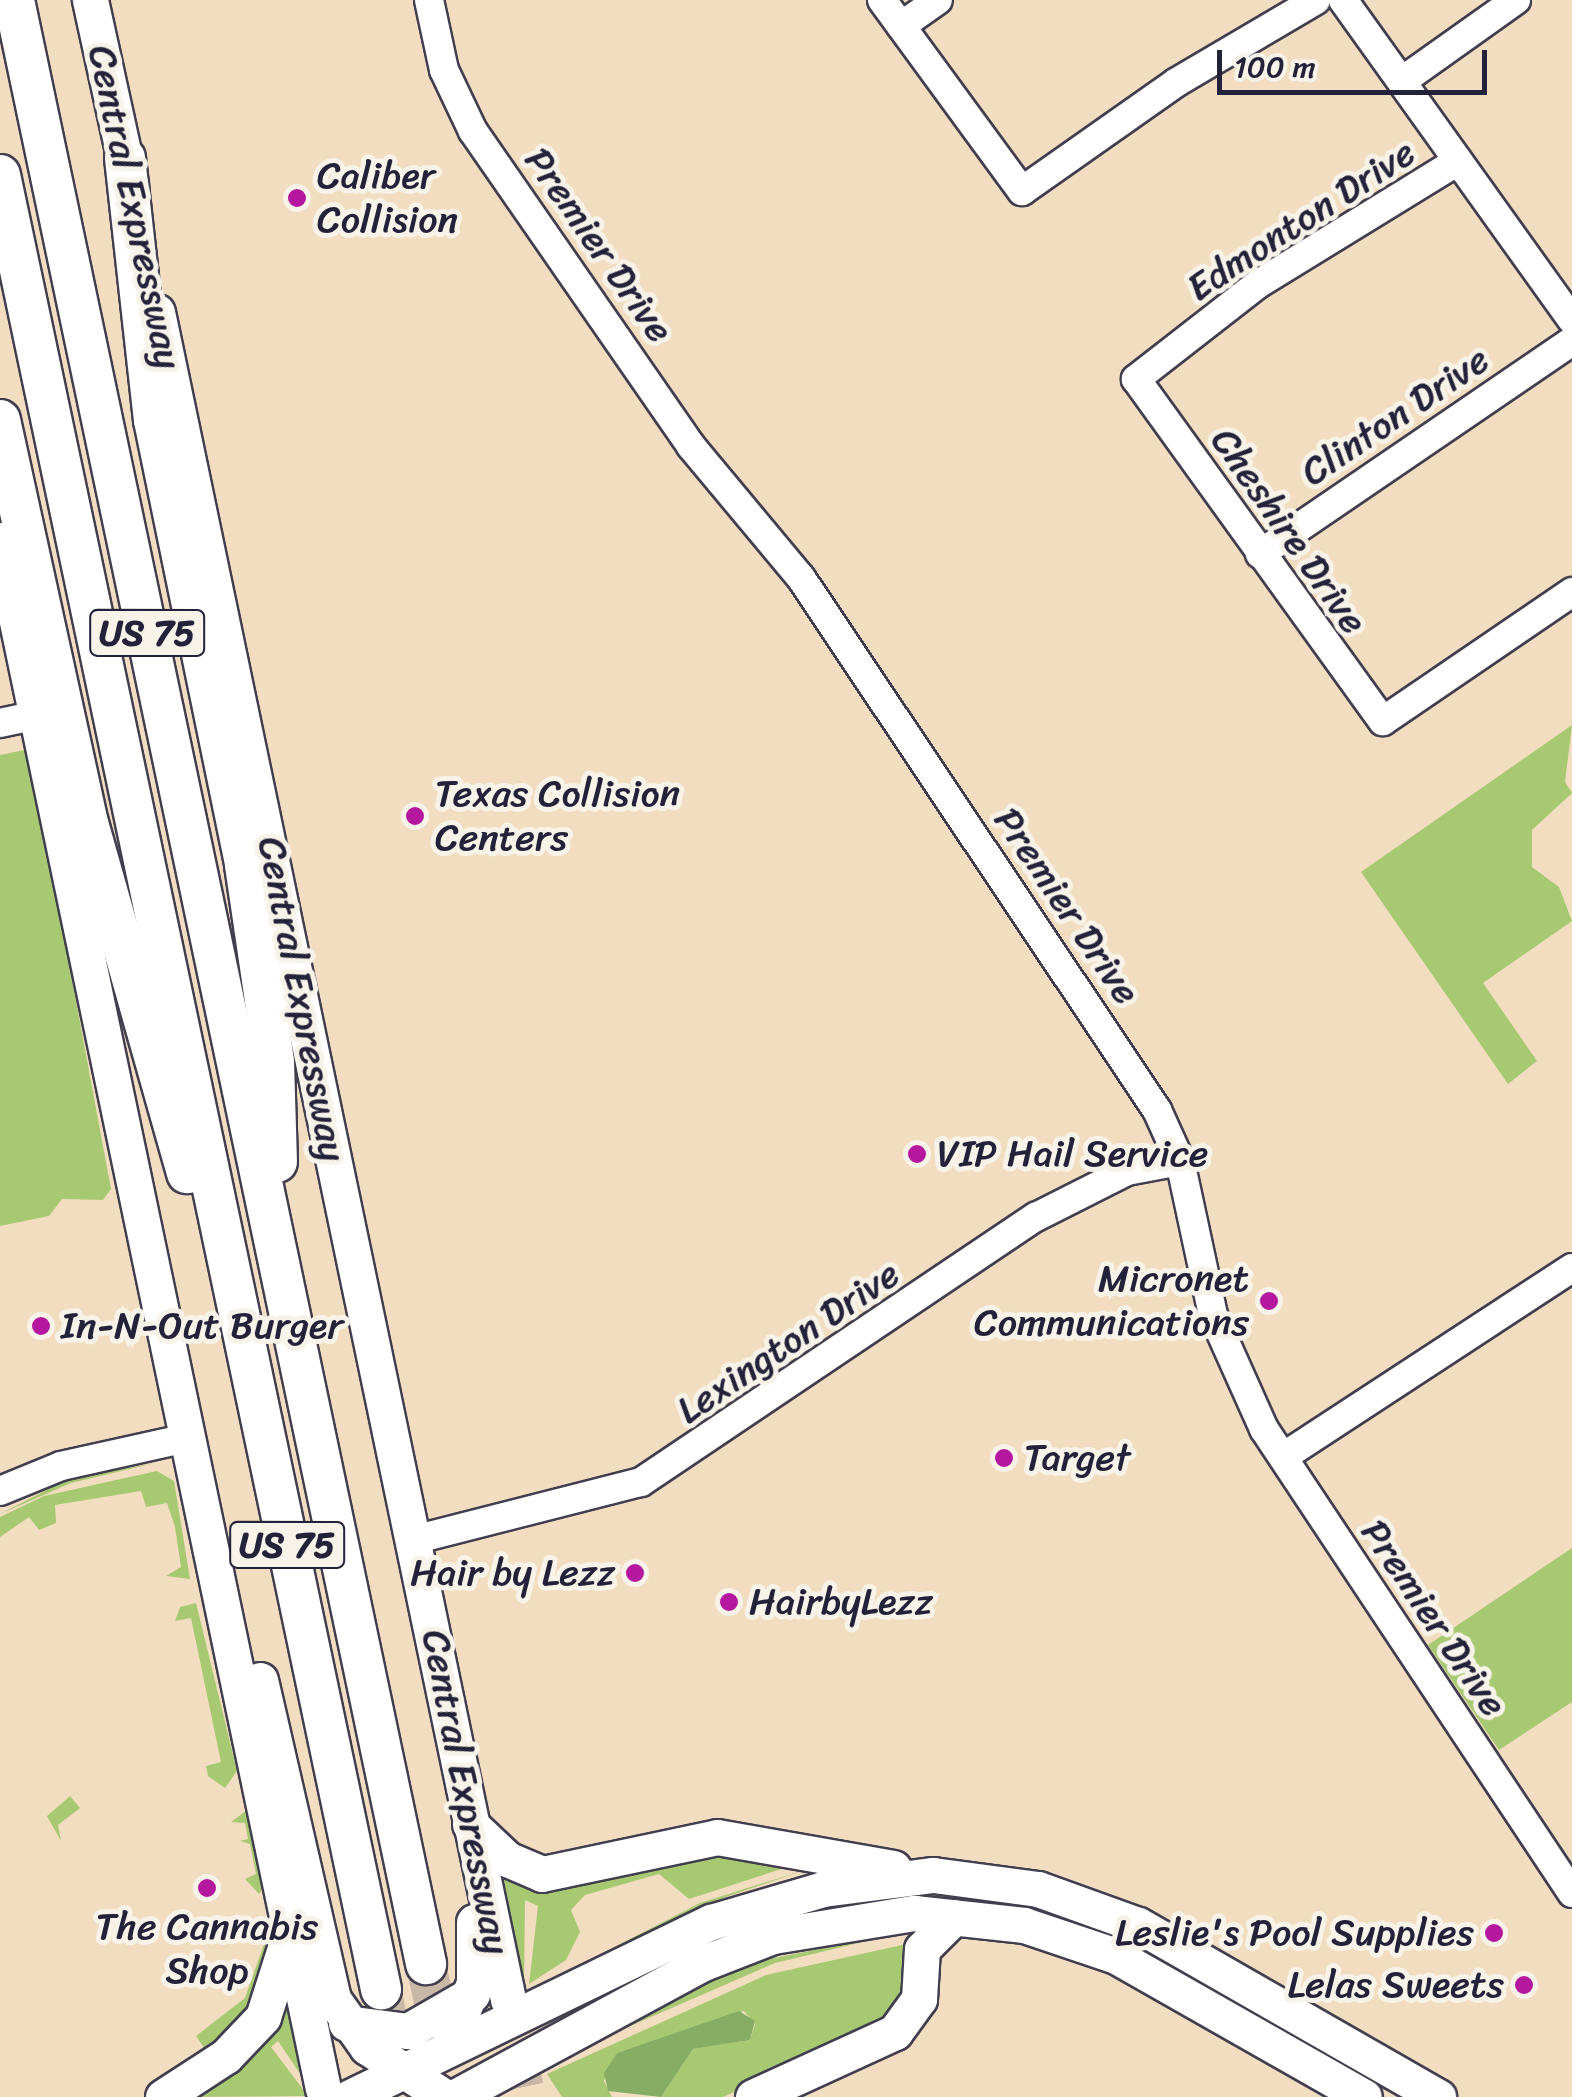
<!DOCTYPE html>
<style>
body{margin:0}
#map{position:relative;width:1572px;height:2097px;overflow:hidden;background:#f3ddc0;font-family:Sriracha,sans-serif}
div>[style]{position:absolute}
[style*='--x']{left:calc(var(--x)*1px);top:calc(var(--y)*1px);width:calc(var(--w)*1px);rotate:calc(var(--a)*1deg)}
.green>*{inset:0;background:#a7c972}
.forest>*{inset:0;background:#85ad64}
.major-tunnel>*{height:35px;margin-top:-17.5px;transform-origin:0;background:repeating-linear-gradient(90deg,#c9b8a5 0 35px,transparent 0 53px)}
.highway-tunnel>*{height:40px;margin-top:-20px;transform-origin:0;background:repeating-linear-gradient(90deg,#c9b8a5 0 40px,transparent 0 60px)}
.roads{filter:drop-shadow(2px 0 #413e4f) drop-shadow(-2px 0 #413e4f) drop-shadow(0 2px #413e4f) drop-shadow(0 -2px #413e4f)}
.minor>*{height:28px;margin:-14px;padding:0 14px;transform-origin:14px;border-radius:14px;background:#fff}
.major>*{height:35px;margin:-17.5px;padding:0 17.5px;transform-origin:17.5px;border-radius:17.5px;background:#fff}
.highway>*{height:40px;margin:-20px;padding:0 20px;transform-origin:20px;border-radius:20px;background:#fff}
.dots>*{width:28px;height:28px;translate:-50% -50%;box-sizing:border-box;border:5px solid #f7f3e8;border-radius:50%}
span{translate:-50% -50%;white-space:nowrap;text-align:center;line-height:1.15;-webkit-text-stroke:10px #f7f3e8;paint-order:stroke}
.shield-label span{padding:2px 8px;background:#f7f3e8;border:2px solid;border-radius:8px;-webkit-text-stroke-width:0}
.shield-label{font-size:35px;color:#22223b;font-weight:700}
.poi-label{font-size:38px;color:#22223b}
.left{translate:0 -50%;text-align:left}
.right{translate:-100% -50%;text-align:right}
.street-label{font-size:38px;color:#22223b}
.scale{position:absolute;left:1217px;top:50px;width:270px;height:45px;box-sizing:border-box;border:5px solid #22223b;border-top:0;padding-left:12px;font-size:30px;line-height:35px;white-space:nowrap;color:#22223b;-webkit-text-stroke:8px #f7f3e8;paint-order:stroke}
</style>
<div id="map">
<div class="green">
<i style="clip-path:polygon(1572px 725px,1565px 782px,1572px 793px,1532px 830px,1532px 867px,1559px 887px,1572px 921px,1483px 983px,1537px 1061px,1508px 1084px,1361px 872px)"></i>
<i style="clip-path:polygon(29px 749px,111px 1189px,103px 1200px,62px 1199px,49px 1216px,0 1226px,0 755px)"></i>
<i style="clip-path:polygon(155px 1463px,71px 1483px,0 1514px,68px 1479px)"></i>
<i style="clip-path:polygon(157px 1471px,174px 1481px,190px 1579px,166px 1576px,181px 1567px,175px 1527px,167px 1503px,146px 1507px,141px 1491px,55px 1505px,56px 1523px,39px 1530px,29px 1517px,0 1537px,0 1517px,44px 1496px)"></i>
<i style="clip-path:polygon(1572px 1548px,1572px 1702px,1499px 1750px,1428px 1645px)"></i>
<i style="clip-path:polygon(196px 1603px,237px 1771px,225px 1788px,208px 1776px,206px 1766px,221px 1762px,191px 1618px,175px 1621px,180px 1607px)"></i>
<i style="clip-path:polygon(70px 1796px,80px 1808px,58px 1825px,61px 1841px,47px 1816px)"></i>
<i style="clip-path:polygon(247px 1810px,265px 1886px,259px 1894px,245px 1879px,256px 1874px,250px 1844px,240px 1841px,248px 1839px,245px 1823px,231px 1822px)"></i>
<i style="clip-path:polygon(662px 1850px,809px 1860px,689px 1899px,659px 1874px,585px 1895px,571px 1910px,580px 1932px,566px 1960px,529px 1984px,538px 1906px,525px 1900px,524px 1986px,517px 1990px,494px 1872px,535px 1893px)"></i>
<i style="clip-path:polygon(808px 1869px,717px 1900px,562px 1974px,700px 1903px)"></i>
<i style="clip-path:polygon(270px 1927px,262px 1998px,207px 2052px,196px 2036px,245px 1998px)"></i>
<i style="clip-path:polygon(909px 1931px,775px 1963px,589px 2044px,744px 1964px)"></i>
<i style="clip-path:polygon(911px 1943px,910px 1981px,877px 2028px,723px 2097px,661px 2097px,693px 2049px,750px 2040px,755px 2024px,744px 2011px,617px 2053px,604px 2081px,612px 2097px,562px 2097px,547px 2074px,766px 1975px)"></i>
<i style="clip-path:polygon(282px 2000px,298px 2002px,313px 2093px,278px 2041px,271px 2047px,308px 2096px,182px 2097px)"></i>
</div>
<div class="forest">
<i style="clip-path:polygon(739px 2011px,755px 2021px,750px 2040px,693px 2049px,661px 2097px,608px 2091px,604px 2073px,617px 2053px)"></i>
</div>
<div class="major-tunnel">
<i style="--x:508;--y:2000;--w:88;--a:78.2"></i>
</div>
<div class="highway-tunnel">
<i style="--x:426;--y:1964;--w:136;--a:78.1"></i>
<i style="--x:381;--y:1989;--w:110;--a:78"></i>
</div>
<div class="roads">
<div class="minor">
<i style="--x:429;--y:0;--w:72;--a:77.9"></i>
<i style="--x:444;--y:70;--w:68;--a:64.6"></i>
<i style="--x:473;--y:131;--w:383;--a:55.3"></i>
<i style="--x:691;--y:446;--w:172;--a:50.2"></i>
<i style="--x:801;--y:578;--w:640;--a:56.21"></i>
<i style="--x:1157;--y:1110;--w:56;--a:65.7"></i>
<i style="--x:1180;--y:1161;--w:157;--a:77.9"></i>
<i style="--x:1213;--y:1315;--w:125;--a:65.9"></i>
<i style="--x:1264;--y:1429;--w:557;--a:56.42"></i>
<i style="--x:882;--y:0;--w:237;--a:53.8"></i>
<i style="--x:1022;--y:191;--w:189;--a:-35.1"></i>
<i style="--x:1177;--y:82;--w:161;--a:-30.5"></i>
<i style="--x:1343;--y:0;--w:393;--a:54.4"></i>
<i style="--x:901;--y:26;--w:45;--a:-35.1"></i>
<i style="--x:1402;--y:81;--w:140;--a:-35.4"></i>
<i style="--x:1458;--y:161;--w:235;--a:148.4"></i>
<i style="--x:1258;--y:284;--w:155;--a:142.1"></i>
<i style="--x:1136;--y:379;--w:422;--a:54.2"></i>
<i style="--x:1383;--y:721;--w:229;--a:-34.3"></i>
<i style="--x:1260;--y:554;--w:378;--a:-34.3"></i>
<i style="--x:0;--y:723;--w:38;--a:-12"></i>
<i style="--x:1283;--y:1457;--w:345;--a:-33.2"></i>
<i style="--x:0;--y:1491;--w:66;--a:-22.3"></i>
<i style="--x:61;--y:1466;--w:125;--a:-12.5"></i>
<i style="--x:417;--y:1539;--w:231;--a:-14.3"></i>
<i style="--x:641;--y:1482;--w:476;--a:-33.9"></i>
<i style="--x:1036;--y:1217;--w:102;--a:-26.8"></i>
<i style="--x:1127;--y:1171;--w:54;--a:-10.7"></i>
</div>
<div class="major">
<i style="--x:90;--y:0;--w:187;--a:77.7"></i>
<i style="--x:157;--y:312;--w:1724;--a:78.25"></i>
<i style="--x:0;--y:540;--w:1582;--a:78.22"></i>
<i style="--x:260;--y:1680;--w:327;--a:77.1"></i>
<i style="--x:333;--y:1999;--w:59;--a:54.7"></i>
<i style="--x:367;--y:2047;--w:93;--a:32.7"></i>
<i style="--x:470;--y:1824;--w:51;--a:43.4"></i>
<i style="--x:507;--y:1859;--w:38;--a:23"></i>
<i style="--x:542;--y:1874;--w:179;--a:-11.9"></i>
<i style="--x:717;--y:1837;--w:179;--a:10"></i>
<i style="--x:346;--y:2023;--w:63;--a:7.4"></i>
<i style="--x:408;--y:2031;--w:74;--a:-30"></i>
<i style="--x:447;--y:2049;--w:71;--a:-67.8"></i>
<i style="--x:474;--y:1983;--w:61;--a:-90"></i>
<i style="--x:163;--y:2097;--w:75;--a:-33.1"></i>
<i style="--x:226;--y:2056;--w:54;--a:-46.5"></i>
<i style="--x:263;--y:2017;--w:76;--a:-72.3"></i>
<i style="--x:350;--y:2097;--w:401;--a:-25.9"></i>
<i style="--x:711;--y:1922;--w:117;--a:-16.4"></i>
<i style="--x:823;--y:1889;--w:111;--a:-7.3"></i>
<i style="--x:933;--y:1875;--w:106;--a:7.6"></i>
<i style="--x:1038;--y:1889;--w:106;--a:19.8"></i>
<i style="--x:1138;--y:1925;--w:346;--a:29.8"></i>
<i style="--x:455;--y:2097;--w:280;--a:-28.4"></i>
<i style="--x:701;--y:1964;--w:77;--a:-21.3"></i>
<i style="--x:773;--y:1936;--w:143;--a:-9.3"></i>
<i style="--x:914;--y:1913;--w:111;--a:6.2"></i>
<i style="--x:1024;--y:1925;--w:97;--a:18.6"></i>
<i style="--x:1116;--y:1956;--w:285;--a:29.6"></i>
<i style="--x:753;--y:2097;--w:156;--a:-24.6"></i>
<i style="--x:895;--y:2032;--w:41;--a:-54"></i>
<i style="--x:919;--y:1999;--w:50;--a:-86.6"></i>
<i style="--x:922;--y:1949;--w:45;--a:-45"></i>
</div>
<div class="highway">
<i style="--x:14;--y:0;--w:2007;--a:78.15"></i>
<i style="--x:125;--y:158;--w:264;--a:83.7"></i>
<i style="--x:154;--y:420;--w:454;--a:78.4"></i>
<i style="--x:245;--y:865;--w:199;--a:81.6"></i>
<i style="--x:274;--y:1062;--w:100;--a:88.3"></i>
<i style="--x:0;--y:175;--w:1854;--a:78.14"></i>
<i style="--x:0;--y:420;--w:412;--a:77.7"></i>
<i style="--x:88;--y:823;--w:364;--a:74.2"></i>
</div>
</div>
<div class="dots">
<i style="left:297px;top:198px;background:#b5179e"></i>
<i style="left:415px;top:816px;background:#b5179e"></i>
<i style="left:917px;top:1154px;background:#b5179e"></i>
<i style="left:1269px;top:1301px;background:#b5179e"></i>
<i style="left:41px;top:1326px;background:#b5179e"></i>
<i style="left:1004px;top:1458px;background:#b5179e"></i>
<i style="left:635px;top:1573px;background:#b5179e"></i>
<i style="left:729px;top:1602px;background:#b5179e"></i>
<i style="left:207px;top:1888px;background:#b5179e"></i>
<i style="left:1494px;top:1933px;background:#b5179e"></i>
<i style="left:1524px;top:1985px;background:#b5179e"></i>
</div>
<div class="shield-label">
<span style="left:147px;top:633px">US 75</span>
<span style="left:287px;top:1545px">US 75</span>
</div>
<div class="poi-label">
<span class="left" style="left:317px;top:198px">Caliber<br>Collision</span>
<span class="left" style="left:435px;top:816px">Texas Collision<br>Centers</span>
<span class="left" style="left:937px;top:1154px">VIP Hail Service</span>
<span class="right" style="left:1249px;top:1301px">Micronet<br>Communications</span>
<span class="left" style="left:61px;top:1326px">In-N-Out Burger</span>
<span class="left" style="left:1024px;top:1458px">Target</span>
<span class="right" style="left:615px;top:1573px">Hair by Lezz</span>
<span class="left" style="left:749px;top:1602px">HairbyLezz</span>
<span style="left:207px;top:1949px">The Cannabis<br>Shop</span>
<span class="right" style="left:1474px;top:1933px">Leslie's Pool Supplies</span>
<span class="right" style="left:1504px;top:1985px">Lelas Sweets</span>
</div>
<div class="street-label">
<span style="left:135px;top:207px;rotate:78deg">Central Expressway</span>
<span style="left:1301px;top:220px;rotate:-33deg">Edmonton Drive</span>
<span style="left:599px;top:245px;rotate:55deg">Premier Drive</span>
<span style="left:1395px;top:416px;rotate:-34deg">Clinton Drive</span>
<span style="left:1289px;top:531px;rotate:55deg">Cheshire Drive</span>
<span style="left:1067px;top:906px;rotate:56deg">Premier Drive</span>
<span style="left:302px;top:999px;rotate:79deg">Central Expressway</span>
<span style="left:788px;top:1342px;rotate:-34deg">Lexington Drive</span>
<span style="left:1434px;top:1618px;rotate:56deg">Premier Drive</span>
<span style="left:466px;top:1792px;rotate:79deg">Central Expressway</span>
</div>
<div class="scale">100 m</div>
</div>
